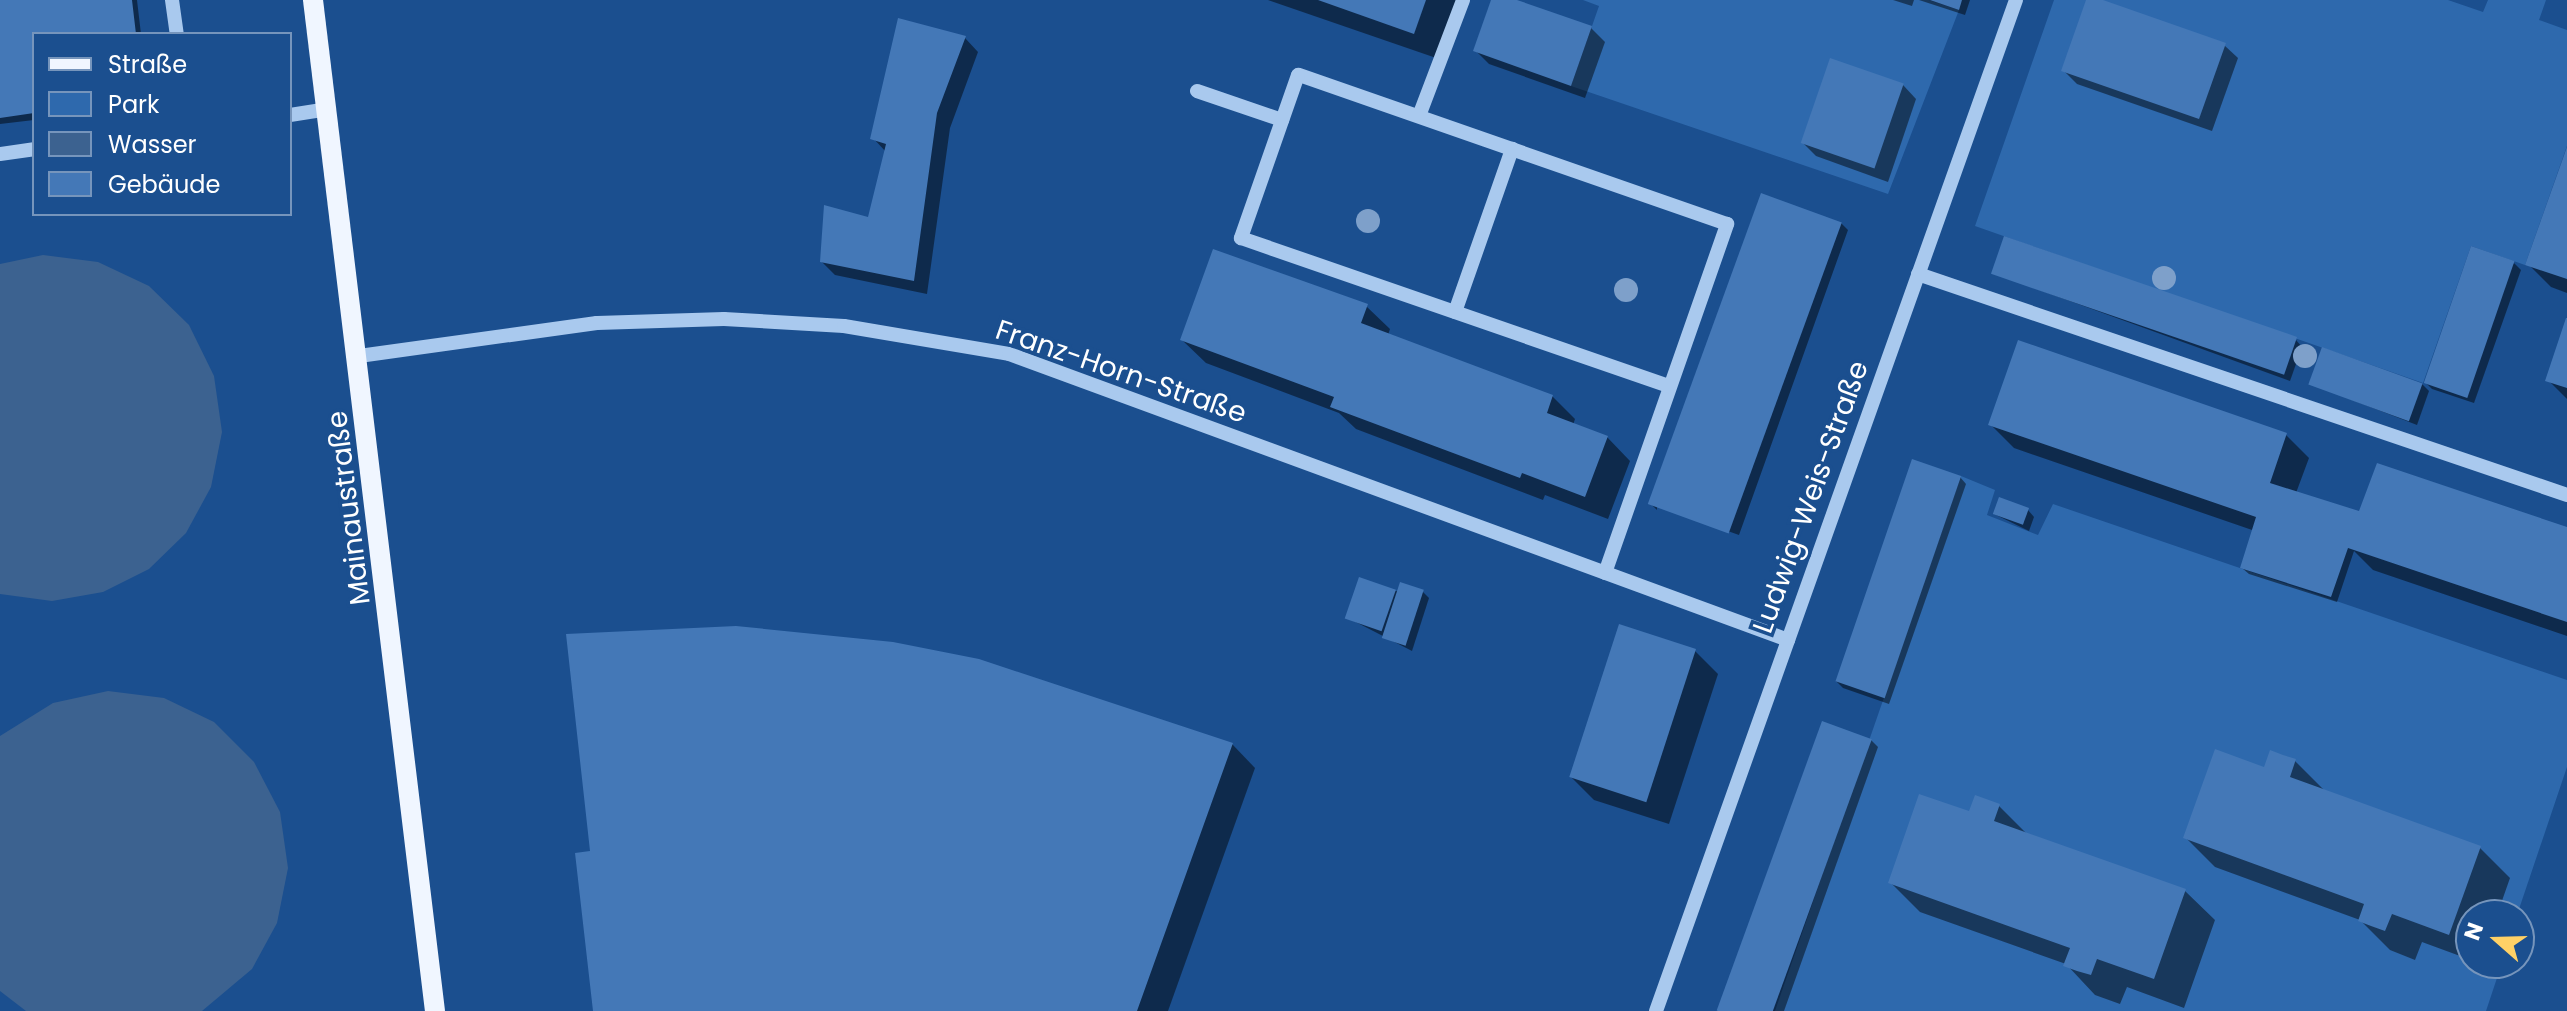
<!DOCTYPE html>
<meta charset="utf-8">
<style>
body{margin:0}
#map{position:relative;width:2567px;height:1011px;overflow:hidden;background:#1b4f8f;font-family:Poppins,sans-serif}
div>[style]{position:absolute}
[style*='--x']{left:calc(var(--x)*1px);top:calc(var(--y)*1px);width:calc(var(--w)*1px);rotate:calc(var(--a)*1deg)}
.green>*{inset:0;background:#2e69ad}
.water>*{inset:0;background:#3c6290}
.shadow>*{inset:0;background:#0007}
.building>*{inset:0;background:#4478b7;transform-origin:0 0}
.minor>*{height:14px;margin:-7px;padding:0 7px;transform-origin:7px;border-radius:7px;background:#a9c9ee}
.major>*{height:20px;margin:-10px;padding:0 10px;transform-origin:10px;border-radius:10px;background:#f0f6ff}
.trees>*{width:24px;height:24px;margin:-12px;border-radius:50%;background:#7ea0ca}
span{translate:-50% -50%;white-space:nowrap;text-align:center;line-height:1.15;-webkit-text-stroke:7px #1b4f8f;paint-order:stroke}
.street-label{font-size:28px;color:#fff}
.legend{position:absolute;left:32px;top:32px;width:260px;height:184px;box-sizing:border-box;background:#1b4f8f;border:2px solid #7695bc;margin:0;padding:10px 14px;list-style:none;font-size:24px;color:#fff}
.legend li{display:flex;align-items:center;gap:16px;height:40px}
.legend b{width:40px;border:2px solid #7695bc}
.north{position:absolute;left:2455px;top:899px;width:80px;height:80px;box-sizing:border-box;background:#1b4f8f;border:2px solid #7695bc;border-radius:50%;rotate:290deg;font-size:22px;font-weight:700;line-height:32px;text-align:center;color:#fff}
.north::after{content:'';display:block;margin:auto;width:28px;height:36px;background:#ffd166;clip-path:polygon(50% 0,100% 100%,50% 72%,0 100%)}
</style>
<div id="map">
<div class="green">
<i style="clip-path:polygon(1583px 0,1929px 0,1959px 10px,1888px 194px,1571px 86px,1599px 6px)"></i>
<i style="clip-path:polygon(2054px 0,2448px 0,2483px 12px,2488px 0,2546px 0,2539px 20px,2567px 30px,2567px 146px,2525px 265px,2471px 246px,2423px 383px,1975px 226px)"></i>
<i style="clip-path:polygon(1961px 476px,1995px 490px,1987px 515px,2038px 535px,2053px 504px,2567px 680px,2567px 767px,2517px 915px,2471px 915px,2471px 963px,2502px 963px,2486px 1011px,1775px 1011px)"></i>
</div>
<div class="water">
<i style="clip-path:polygon(43px 255px,98px 262px,149px 286px,189px 325px,214px 376px,222px 432px,211px 487px,186px 533px,149px 569px,103px 592px,52px 601px,0 594px,0 264px)"></i>
<i style="clip-path:polygon(108px 691px,164px 698px,214px 722px,254px 762px,280px 812px,288px 868px,277px 923px,252px 969px,202px 1011px,26px 1011px,0 991px,0 736px,53px 703px)"></i>
</div>
<div class="shadow">
<i style="clip-path:polygon(0 0,137px 0,141px 34px,34px 34px,34px 120px,0 124px)"></i>
<i style="clip-path:polygon(1268px 0,1463px 0,1442px 60px)"></i>
<i style="clip-path:polygon(1494px 0,1511px 0,1591px 28px,1605px 42px,1585px 98px,1489px 64px,1475px 50px)"></i>
<i style="clip-path:polygon(1893px 0,1914px 0,1912px 6px)"></i>
<i style="clip-path:polygon(1919px 0,1970px 0,1965px 15px)"></i>
<i style="clip-path:polygon(2088px 0,2224px 45px,2238px 58px,2212px 131px,2077px 84px,2063px 70px)"></i>
<i style="clip-path:polygon(965px 38px,978px 52px,950px 128px,927px 294px,835px 275px,822px 262px,870px 219px,886px 152px,873px 138px)"></i>
<i style="clip-path:polygon(1903px 85px,1916px 99px,1888px 182px,1816px 156px,1802px 142px)"></i>
<i style="clip-path:polygon(2567px 152px,2567px 293px,2551px 287px,2528px 264px)"></i>
<i style="clip-path:polygon(1841px 223px,1848px 230px,1739px 535px,1657px 506px,1657px 510px,1652px 505px)"></i>
<i style="clip-path:polygon(2514px 263px,2521px 270px,2474px 403px,2432px 389px,2425px 382px)"></i>
<i style="clip-path:polygon(1993px 273px,2296px 340px,2302px 347px,2290px 381px)"></i>
<i style="clip-path:polygon(1366px 306px,1390px 329px,1388px 335px,1552px 396px,1575px 419px,1573px 425px,1607px 437px,1630px 461px,1608px 519px,1545px 495px,1543px 500px,1356px 429px,1339px 413px,1206px 363px,1182px 340px)"></i>
<i style="clip-path:polygon(2567px 324px,2567px 399px,2548px 380px)"></i>
<i style="clip-path:polygon(2311px 384px,2422px 384px,2429px 391px,2417px 425px)"></i>
<i style="clip-path:polygon(1991px 425px,2286px 435px,2309px 458px,2296px 493px,2357px 513px,2567px 529px,2567px 636px,2373px 570px,2354px 551px,2337px 602px,2249px 574px,2242px 568px,2255px 531px,2014px 448px)"></i>
<i style="clip-path:polygon(1960px 477px,1966px 484px,1889px 704px,1843px 688px,1836px 681px)"></i>
<i style="clip-path:polygon(2028px 510px,2034px 517px,2029px 531px,1994px 514px)"></i>
<i style="clip-path:polygon(1394px 591px,1423px 592px,1429px 598px,1412px 651px,1348px 618px)"></i>
<i style="clip-path:polygon(1695px 651px,1718px 674px,1669px 824px,1594px 800px,1571px 777px)"></i>
<i style="clip-path:polygon(1871px 740px,1878px 747px,1784px 1011px,1721px 1011px)"></i>
<i style="clip-path:polygon(1232px 744px,1255px 768px,1168px 1011px,594px 1011px,592px 853px)"></i>
<i style="clip-path:polygon(2295px 761px,2326px 792px,2480px 848px,2510px 878px,2497px 915px,2471px 915px,2471px 960px,2422px 942px,2415px 960px,2390px 950px,2360px 920px,2215px 867px,2185px 837px,2265px 770px)"></i>
<i style="clip-path:polygon(1999px 806px,2028px 835px,2185px 891px,2215px 920px,2184px 1008px,2127px 987px,2120px 1004px,2095px 995px,2066px 964px,1920px 912px,1890px 882px,1970px 813px)"></i>
</div>
<div class="building">
<i style="clip-path:polygon(0 0,132px 0,136px 34px,34px 34px,34px 113px,0 118px)"></i>
<i style="clip-path:polygon(1318px 0,1426px 0,1414px 34px)"></i>
<i style="clip-path:polygon(1491px 0,1517px 0,1592px 26px,1571px 86px,1473px 51px)"></i>
<i style="clip-path:polygon(1930px 0,1962px 0,1959px 10px)"></i>
<i style="clip-path:polygon(2086px 0,2103px 0,2226px 43px,2199px 119px,2061px 71px)"></i>
<i style="clip-path:polygon(898px 18px,966px 36px,937px 113px,914px 281px,820px 262px,824px 205px,868px 217px,886px 144px,870px 139px)"></i>
<i style="left:1830px;top:58px;width:78px;height:90px;rotate:19deg"></i>
<i style="clip-path:polygon(2567px 147px,2567px 279px,2525px 265px)"></i>
<i style="left:1761px;top:193px;width:86px;height:331px;rotate:20deg"></i>
<i style="left:2004px;top:236px;width:310px;height:40px;rotate:19deg"></i>
<i style="left:2471px;top:246px;width:46px;height:145px;rotate:19deg"></i>
<i style="clip-path:polygon(1213px 249px,1368px 304px,1361px 323px,1553px 395px,1547px 413px,1608px 436px,1585px 497px,1522px 473px,1520px 478px,1330px 407px,1334px 397px,1180px 340px)"></i>
<i style="clip-path:polygon(2566px 318px,2567px 318px,2567px 388px,2545px 381px)"></i>
<i style="clip-path:polygon(2018px 340px,2287px 433px,2270px 483px,2359px 511px,2377px 463px,2567px 527px,2567px 622px,2348px 548px,2331px 597px,2240px 568px,2256px 517px,1988px 425px)"></i>
<i style="left:2322px;top:347px;width:107px;height:40px;rotate:20deg"></i>
<i style="left:1912px;top:459px;width:52px;height:235px;rotate:19deg"></i>
<i style="left:1999px;top:497px;width:32px;height:18px;rotate:20deg"></i>
<i style="left:1359px;top:577px;width:39px;height:44px;rotate:19deg"></i>
<i style="left:1400px;top:582px;width:25px;height:59px;rotate:18deg"></i>
<i style="left:1619px;top:624px;width:81px;height:161px;rotate:18deg"></i>
<i style="clip-path:polygon(736px 626px,893px 642px,979px 659px,1233px 743px,1137px 1011px,593px 1011px,575px 853px,590px 851px,566px 634px)"></i>
<i style="left:1822px;top:721px;width:53px;height:308px;rotate:20deg"></i>
<i style="clip-path:polygon(2215px 749px,2264px 767px,2270px 750px,2283px 755px,2296px 759px,2290px 777px,2481px 846px,2449px 935px,2392px 914px,2385px 931px,2371px 926px,2358px 921px,2364px 904px,2183px 838px)"></i>
<i style="clip-path:polygon(1919px 794px,1969px 811px,1975px 795px,2000px 804px,1994px 821px,2186px 889px,2154px 979px,2097px 959px,2091px 975px,2077px 971px,2063px 966px,2070px 948px,1888px 883px)"></i>
</div>
<div class="minor">
<i style="--x:172;--y:0;--w:34;--a:82"></i>
<i style="--x:1197;--y:91;--w:90;--a:18.8"></i>
<i style="--x:290;--y:115;--w:37;--a:-9"></i>
<i style="--x:1419;--y:116;--w:124;--a:-69.2"></i>
<i style="--x:0;--y:154;--w:34;--a:-8"></i>
<i style="--x:1918;--y:274;--w:686;--a:18.8"></i>
<i style="--x:1455;--y:312;--w:173;--a:-70.7"></i>
<i style="--x:359;--y:356;--w:240;--a:-7.9"></i>
<i style="--x:597;--y:323;--w:127;--a:-1.8"></i>
<i style="--x:724;--y:319;--w:120;--a:3.3"></i>
<i style="--x:844;--y:326;--w:167;--a:9.6"></i>
<i style="--x:1009;--y:354;--w:830;--a:20.16"></i>
<i style="--x:1605;--y:573;--w:370;--a:-70.7"></i>
<i style="--x:1727;--y:224;--w:454;--a:-160.8"></i>
<i style="--x:1298;--y:75;--w:173;--a:109.3"></i>
<i style="--x:1241;--y:238;--w:453;--a:19.1"></i>
<i style="--x:1656;--y:1011;--w:1073;--a:-70.4"></i>
</div>
<div class="major">
<i style="--x:313;--y:0;--w:1018;--a:83.12"></i>
</div>
<div class="trees">
<i style="left:1368px;top:221px"></i>
<i style="left:2164px;top:278px"></i>
<i style="left:1626px;top:290px"></i>
<i style="left:2305px;top:356px"></i>
</div>
<div class="street-label">
<span style="left:1121px;top:372px;rotate:19deg">Franz-Horn-Straße</span>
<span style="left:1811px;top:497px;rotate:-70deg">Ludwig-Weis-Straße</span>
<span style="left:349px;top:508px;rotate:-97deg">Mainaustraße</span>
</div>
<ul class="legend">
<li><b style="height:10px;background:#f0f6ff"></b>Straße</li>
<li><b style="height:22px;background:#2e69ad"></b>Park</li>
<li><b style="height:22px;background:#3c6290"></b>Wasser</li>
<li><b style="height:22px;background:#4478b7"></b>Gebäude</li>
</ul>
<div class="north">N</div>
</div>
